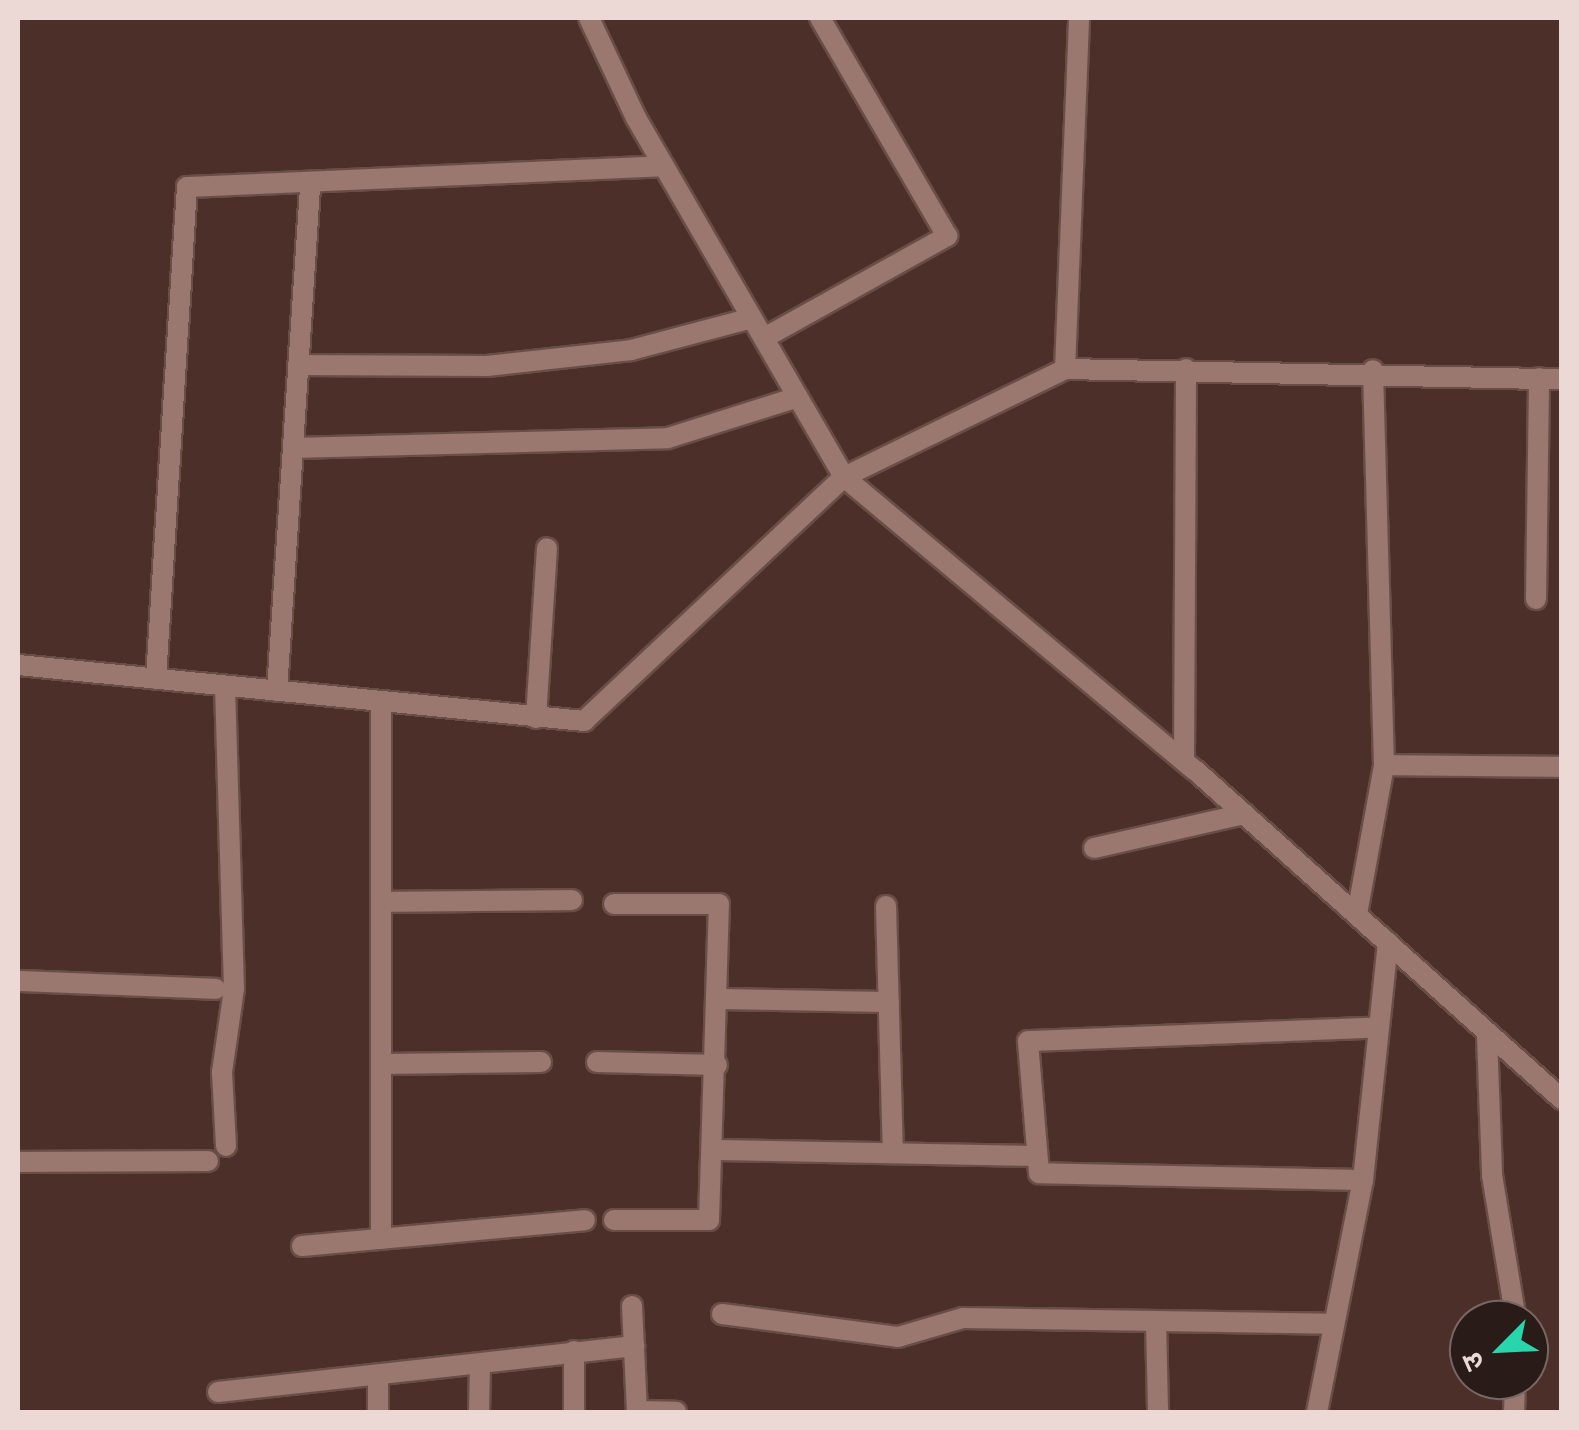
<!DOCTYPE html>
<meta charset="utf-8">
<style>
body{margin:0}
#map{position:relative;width:1579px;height:1430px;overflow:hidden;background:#4c2f29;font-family:"Fira Sans Condensed","Noto Sans Devanagari",sans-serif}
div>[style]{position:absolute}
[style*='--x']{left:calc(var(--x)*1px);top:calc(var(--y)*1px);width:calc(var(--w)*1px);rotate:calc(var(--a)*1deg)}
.roads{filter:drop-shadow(2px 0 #694e48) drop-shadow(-2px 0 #694e48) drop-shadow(0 2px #694e48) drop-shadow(0 -2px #694e48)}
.minor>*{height:20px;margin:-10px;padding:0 10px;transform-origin:10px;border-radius:10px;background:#9a776f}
.tertiary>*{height:20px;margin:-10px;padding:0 10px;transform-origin:10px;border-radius:10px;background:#9a776f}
span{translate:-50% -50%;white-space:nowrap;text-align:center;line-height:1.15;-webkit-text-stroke:10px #291b18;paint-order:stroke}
.frame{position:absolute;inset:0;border:20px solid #ecd9d5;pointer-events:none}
.north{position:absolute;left:1449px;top:1300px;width:100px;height:100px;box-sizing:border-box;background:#291b18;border:2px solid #776764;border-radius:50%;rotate:246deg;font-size:28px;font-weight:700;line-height:40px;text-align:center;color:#ecd9d5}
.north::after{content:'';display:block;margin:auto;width:35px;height:45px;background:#29d5ad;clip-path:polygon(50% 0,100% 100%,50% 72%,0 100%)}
</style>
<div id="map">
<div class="roads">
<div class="minor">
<i style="--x:764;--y:338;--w:210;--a:-29.1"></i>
<i style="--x:947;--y:236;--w:252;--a:-120.2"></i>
<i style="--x:298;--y:365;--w:189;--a:0.3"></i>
<i style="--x:487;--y:366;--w:145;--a:-6.3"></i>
<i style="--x:631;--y:350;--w:125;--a:-14.8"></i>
<i style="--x:1065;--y:369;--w:351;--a:-87.7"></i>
<i style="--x:293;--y:448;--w:375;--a:-1.5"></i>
<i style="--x:668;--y:438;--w:136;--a:-17.5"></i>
<i style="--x:1536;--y:599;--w:221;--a:-89.2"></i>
<i style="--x:18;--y:665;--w:569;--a:5.65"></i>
<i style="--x:584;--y:721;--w:357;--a:-43.2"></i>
<i style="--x:844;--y:477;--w:246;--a:-26"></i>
<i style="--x:1065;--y:369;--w:497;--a:1.2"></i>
<i style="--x:156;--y:679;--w:493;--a:-86.4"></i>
<i style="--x:187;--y:187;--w:477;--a:-2.5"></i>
<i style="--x:225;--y:686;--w:303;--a:88.3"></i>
<i style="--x:234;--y:989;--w:84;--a:98.2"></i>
<i style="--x:222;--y:1072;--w:74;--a:86.9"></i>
<i style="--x:277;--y:691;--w:504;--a:-86.25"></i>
<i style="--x:381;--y:702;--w:537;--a:90"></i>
<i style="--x:536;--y:718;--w:170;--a:-86.3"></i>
<i style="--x:1184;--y:761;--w:392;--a:-89.7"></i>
<i style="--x:1384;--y:765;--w:178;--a:0.6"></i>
<i style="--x:1094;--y:848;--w:154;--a:-12.8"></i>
<i style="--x:382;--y:902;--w:190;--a:-0.6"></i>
<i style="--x:886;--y:906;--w:247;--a:88.4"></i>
<i style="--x:1357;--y:914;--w:151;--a:-79.7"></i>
<i style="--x:1384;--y:765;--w:395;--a:-91.6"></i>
<i style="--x:18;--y:981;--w:198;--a:2.3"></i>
<i style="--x:718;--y:999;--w:171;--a:1"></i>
<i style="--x:1487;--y:1036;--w:139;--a:87.9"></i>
<i style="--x:1492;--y:1175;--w:147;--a:80.6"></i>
<i style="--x:597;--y:1062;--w:120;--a:1.4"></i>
<i style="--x:382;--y:1064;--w:159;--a:-0.7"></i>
<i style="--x:716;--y:1150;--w:321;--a:1.1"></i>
<i style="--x:18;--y:1162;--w:190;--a:-0.3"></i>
<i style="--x:1363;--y:1180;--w:324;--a:-178.8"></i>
<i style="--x:1039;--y:1173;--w:132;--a:-94.8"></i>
<i style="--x:1028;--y:1041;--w:346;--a:-2.2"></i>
<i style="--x:614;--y:1220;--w:95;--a:0"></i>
<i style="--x:709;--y:1220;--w:316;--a:-88.2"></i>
<i style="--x:719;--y:904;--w:105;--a:180"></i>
<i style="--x:302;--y:1246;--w:284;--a:-5.2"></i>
<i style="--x:632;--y:1306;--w:105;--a:87.3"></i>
<i style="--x:637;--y:1411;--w:39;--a:1"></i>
<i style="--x:722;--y:1314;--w:177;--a:7.4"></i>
<i style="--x:898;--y:1337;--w:68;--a:-16.3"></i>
<i style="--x:963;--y:1318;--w:368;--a:0.9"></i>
<i style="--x:1156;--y:1321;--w:91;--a:88.7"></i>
<i style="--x:574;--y:1351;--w:61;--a:90"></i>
<i style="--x:378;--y:1375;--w:37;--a:90"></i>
<i style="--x:218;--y:1392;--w:419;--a:-6.3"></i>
<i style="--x:479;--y:1412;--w:47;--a:-88.8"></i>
<i style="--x:1317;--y:1412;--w:237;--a:-78.8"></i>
<i style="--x:1363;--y:1180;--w:239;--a:-84"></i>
<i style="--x:1514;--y:1412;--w:32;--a:-88"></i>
</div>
<div class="tertiary">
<i style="--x:589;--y:18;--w:110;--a:64.8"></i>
<i style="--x:636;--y:118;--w:415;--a:59.9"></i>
<i style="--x:844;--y:477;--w:457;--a:39.9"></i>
<i style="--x:1195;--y:770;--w:493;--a:41.9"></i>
</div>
</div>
<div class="frame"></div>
<div class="north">उ</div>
</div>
